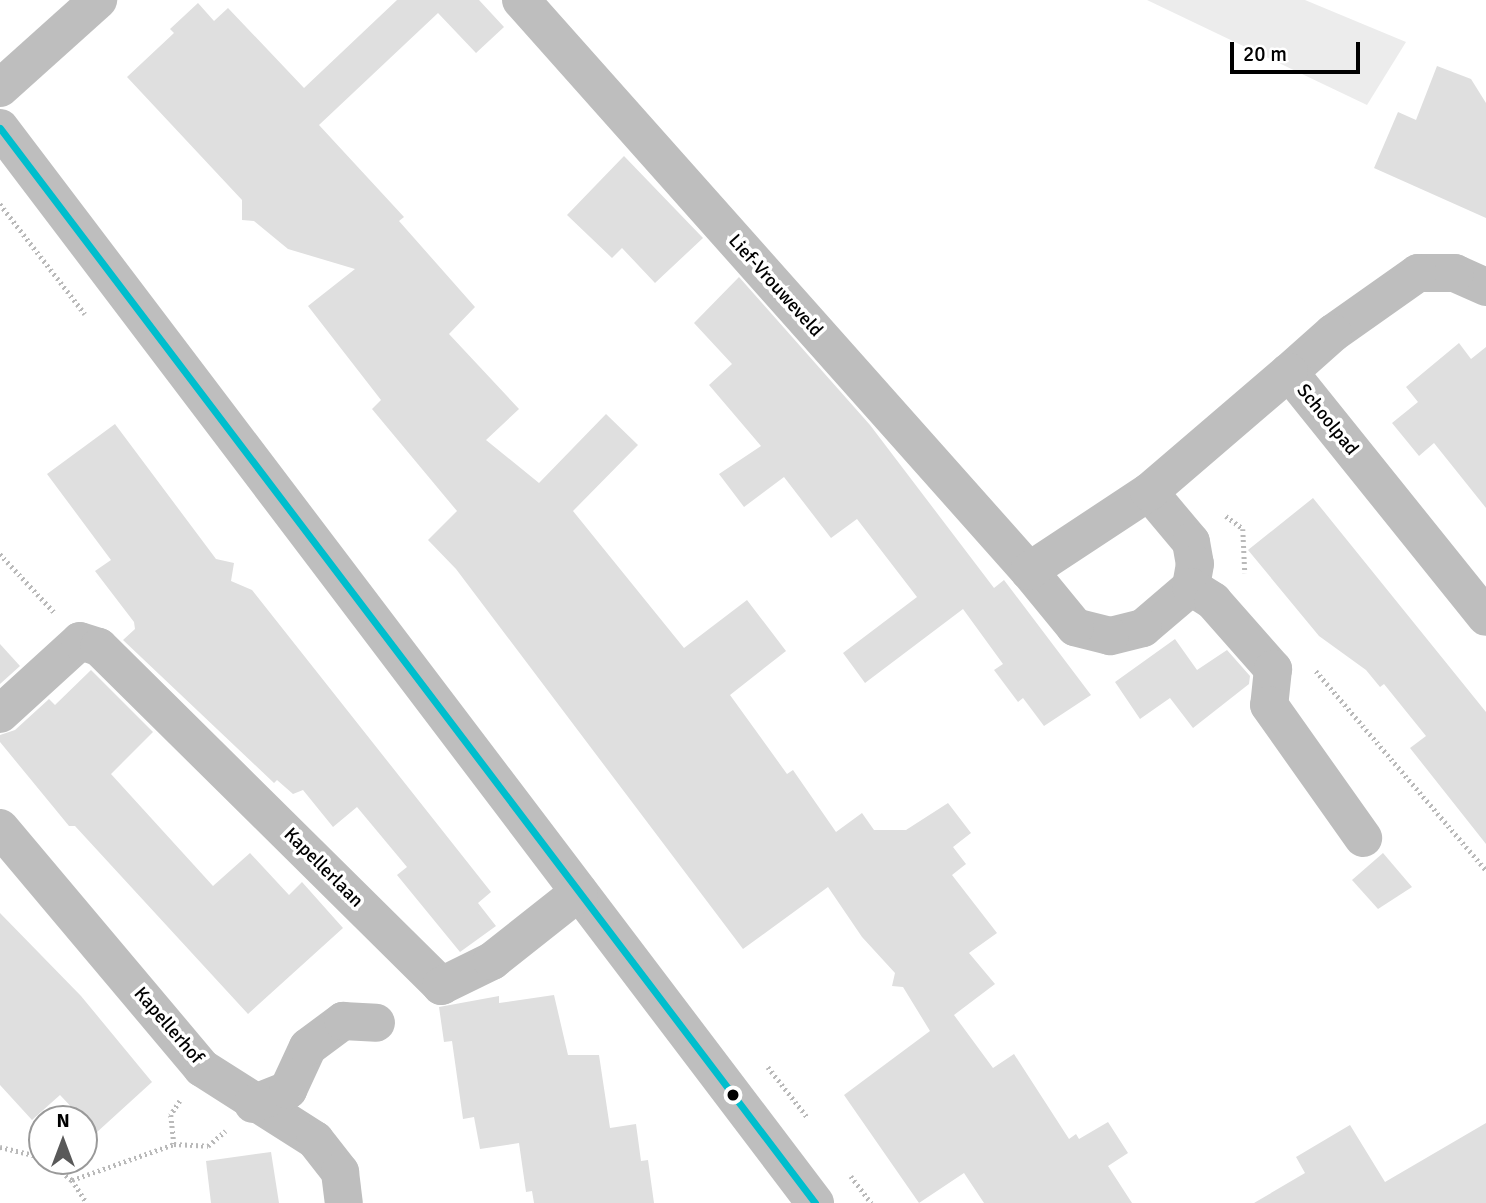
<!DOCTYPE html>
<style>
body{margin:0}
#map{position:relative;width:1486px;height:1203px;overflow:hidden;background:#fff;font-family:Signika,sans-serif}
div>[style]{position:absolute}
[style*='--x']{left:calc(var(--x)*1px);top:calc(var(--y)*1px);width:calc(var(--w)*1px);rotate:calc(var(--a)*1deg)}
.green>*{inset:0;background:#ececec}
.building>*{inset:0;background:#dfdfdf}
.path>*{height:4.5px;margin-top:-2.25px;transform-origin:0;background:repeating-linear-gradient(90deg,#b9b9b9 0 2px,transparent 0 5.5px)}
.minor>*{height:38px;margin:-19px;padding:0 19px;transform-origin:19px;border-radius:19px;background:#bebebe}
.bus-1>*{height:7px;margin:-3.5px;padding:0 3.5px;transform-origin:3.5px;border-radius:3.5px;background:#00becd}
.dots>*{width:19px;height:19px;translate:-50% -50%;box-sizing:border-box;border:4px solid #fff;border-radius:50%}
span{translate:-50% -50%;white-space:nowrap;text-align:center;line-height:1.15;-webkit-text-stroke:7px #fff;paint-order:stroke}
.street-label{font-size:19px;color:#000}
.north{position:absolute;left:28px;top:1105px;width:70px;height:70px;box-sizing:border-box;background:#fff;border:2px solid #999;border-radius:50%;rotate:0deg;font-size:19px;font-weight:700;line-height:28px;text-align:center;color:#000}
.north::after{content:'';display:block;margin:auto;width:24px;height:32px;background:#595959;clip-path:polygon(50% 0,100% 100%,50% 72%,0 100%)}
.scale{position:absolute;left:1230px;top:42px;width:130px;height:32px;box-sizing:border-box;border:4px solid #000;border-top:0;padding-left:9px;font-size:21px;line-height:24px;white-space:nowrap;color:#000;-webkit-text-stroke:5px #fff;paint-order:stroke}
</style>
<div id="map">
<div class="green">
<i style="clip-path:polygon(1147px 0,1305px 0,1406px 42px,1367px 105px)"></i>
</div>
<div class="building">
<i style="clip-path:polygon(397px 0,479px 0,504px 27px,476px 53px,438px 13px,319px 125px,404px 217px,399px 221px,475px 307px,449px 334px,519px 409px,486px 440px,539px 483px,606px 414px,638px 445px,573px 511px,684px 648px,747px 600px,786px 651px,730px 695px,787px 774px,793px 770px,836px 832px,862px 813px,874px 830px,906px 830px,948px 803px,971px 833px,953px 847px,966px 864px,952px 875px,997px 933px,969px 953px,995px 984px,954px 1015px,993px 1068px,1014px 1054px,1069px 1139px,1076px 1134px,1079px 1139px,1108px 1122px,1128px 1153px,1108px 1166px,1132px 1203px,984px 1203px,964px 1173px,919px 1203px,844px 1095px,930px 1031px,903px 987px,892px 986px,895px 973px,862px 937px,828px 887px,743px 949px,456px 569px,428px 540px,457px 511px,372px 409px,381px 400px,308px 306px,355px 269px,288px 249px,254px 221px,242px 220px,242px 200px,127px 77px,174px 33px,170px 29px,198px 3px,214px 21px,228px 8px,304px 88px)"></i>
<i style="clip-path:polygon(1437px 66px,1471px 79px,1486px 103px,1486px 218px,1374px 168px,1398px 112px,1416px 120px)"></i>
<i style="clip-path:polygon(624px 156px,703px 238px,655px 283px,622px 248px,612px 258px,567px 215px)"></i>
<i style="clip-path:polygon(739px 277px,870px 425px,994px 588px,1004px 580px,1091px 695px,1044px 726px,1023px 698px,1018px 702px,994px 670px,1003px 664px,963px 609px,865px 683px,843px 653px,917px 597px,857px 519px,831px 538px,784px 477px,744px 507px,719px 474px,761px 446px,709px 385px,732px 364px,694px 323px)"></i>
<i style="clip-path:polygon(1459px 343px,1471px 359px,1486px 347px,1486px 508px,1434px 443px,1419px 456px,1392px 423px,1418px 402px,1406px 387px)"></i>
<i style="clip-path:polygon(115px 424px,216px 559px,234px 563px,231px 581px,252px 590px,491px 892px,478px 903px,496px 926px,460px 952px,397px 875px,407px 867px,357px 807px,333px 827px,303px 790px,293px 794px,277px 780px,274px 783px,123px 640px,135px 629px,134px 622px,95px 571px,111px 560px,47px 474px)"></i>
<i style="clip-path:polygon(1313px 498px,1486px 712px,1486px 844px,1410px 748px,1426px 736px,1384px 684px,1380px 687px,1366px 670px,1319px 636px,1248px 550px)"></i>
<i style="clip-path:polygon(1175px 639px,1197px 670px,1227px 650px,1250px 676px,1249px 684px,1193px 728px,1170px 698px,1140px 719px,1115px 682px)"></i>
<i style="clip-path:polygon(0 644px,20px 666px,0 684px)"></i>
<i style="clip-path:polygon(91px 670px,153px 732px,111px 774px,213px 886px,250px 853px,289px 895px,302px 882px,343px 928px,248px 1014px,75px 826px,69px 826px,0 742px,0 735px,15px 730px,49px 699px,55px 705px)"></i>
<i style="clip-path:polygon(1383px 853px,1412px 887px,1378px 909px,1352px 880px)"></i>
<i style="clip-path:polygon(0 913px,81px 996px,152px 1082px,96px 1133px,60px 1095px,32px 1120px,0 1085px)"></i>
<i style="clip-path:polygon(554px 995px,568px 1055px,599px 1055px,610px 1128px,636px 1124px,641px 1161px,648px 1160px,654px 1203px,534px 1203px,532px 1191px,526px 1192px,519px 1143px,480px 1149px,474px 1117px,463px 1119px,452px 1041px,444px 1042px,439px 1007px,499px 996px,499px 1003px)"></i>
<i style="clip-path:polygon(1486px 1123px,1486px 1203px,1254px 1203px,1305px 1173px,1296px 1157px,1350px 1125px,1385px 1182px)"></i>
<i style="clip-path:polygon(271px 1152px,279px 1203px,211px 1203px,206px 1161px)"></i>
</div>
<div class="path">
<i style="--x:0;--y:204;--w:139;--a:52.3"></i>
<i style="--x:1226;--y:516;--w:21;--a:37"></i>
<i style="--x:1243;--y:529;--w:44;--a:87.4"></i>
<i style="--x:0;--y:554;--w:79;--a:47"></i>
<i style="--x:1316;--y:671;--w:262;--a:49.5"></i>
<i style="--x:768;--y:1067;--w:65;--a:51.9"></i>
<i style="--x:180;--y:1101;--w:17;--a:123"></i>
<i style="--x:171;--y:1115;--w:29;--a:84"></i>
<i style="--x:174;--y:1144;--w:34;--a:3"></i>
<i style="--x:208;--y:1146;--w:23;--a:-41"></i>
<i style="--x:0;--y:1147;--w:43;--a:13.4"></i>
<i style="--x:49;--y:1161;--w:30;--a:40"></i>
<i style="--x:72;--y:1180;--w:27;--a:57"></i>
<i style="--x:851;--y:1176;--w:34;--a:53"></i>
<i style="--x:72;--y:1180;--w:108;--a:-19.4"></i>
</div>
<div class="minor">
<i style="--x:521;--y:0;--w:764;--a:48.34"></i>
<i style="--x:0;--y:88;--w:132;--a:-41.9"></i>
<i style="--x:0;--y:128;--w:1349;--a:52.83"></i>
<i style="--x:1486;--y:287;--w:34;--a:-156"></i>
<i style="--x:1455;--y:273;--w:37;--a:180"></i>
<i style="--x:1418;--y:273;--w:104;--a:144.8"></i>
<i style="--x:1333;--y:333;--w:59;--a:138.4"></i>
<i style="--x:1289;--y:372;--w:314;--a:51.2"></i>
<i style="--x:1149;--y:492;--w:65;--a:50"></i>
<i style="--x:1191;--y:542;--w:22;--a:80"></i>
<i style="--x:1195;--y:564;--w:23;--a:100"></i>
<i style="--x:1191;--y:587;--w:63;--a:139.5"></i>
<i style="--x:1143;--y:628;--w:34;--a:166"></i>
<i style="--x:1110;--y:636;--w:36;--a:-166"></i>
<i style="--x:1075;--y:627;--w:72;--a:-129.4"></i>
<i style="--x:1029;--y:571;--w:144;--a:-33.4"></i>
<i style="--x:1149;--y:492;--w:184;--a:-40.6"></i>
<i style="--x:1191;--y:587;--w:26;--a:32"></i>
<i style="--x:1213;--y:601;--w:91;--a:48.6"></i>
<i style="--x:1273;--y:669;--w:36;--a:96"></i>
<i style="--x:1269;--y:705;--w:163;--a:54.7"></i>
<i style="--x:0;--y:714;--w:108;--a:-42.4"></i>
<i style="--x:80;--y:641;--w:20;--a:18"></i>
<i style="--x:99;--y:647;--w:482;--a:44.7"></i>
<i style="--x:441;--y:986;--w:57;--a:-26.1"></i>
<i style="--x:492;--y:961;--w:111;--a:-38.4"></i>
<i style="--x:0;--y:828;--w:314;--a:49.9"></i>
<i style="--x:202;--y:1068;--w:134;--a:32.5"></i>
<i style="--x:315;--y:1140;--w:41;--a:52"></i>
<i style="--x:340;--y:1172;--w:31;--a:83"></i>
<i style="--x:253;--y:1104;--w:38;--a:-22"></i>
<i style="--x:288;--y:1090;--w:47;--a:-65.1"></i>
<i style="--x:308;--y:1047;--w:44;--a:-36.6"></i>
<i style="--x:343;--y:1021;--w:33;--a:3"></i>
</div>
<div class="bus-1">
<i style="--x:0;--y:128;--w:1349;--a:52.83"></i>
</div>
<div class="dots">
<i style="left:733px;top:1095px;background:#000"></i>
</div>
<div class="street-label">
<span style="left:775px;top:286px;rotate:48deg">Lief-Vrouweveld</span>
<span style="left:1327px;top:420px;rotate:51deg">Schoolpad</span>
<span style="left:323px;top:868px;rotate:45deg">Kapellerlaan</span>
<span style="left:168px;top:1026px;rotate:49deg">Kapellerhof</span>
</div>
<div class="north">N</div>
<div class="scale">20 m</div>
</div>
